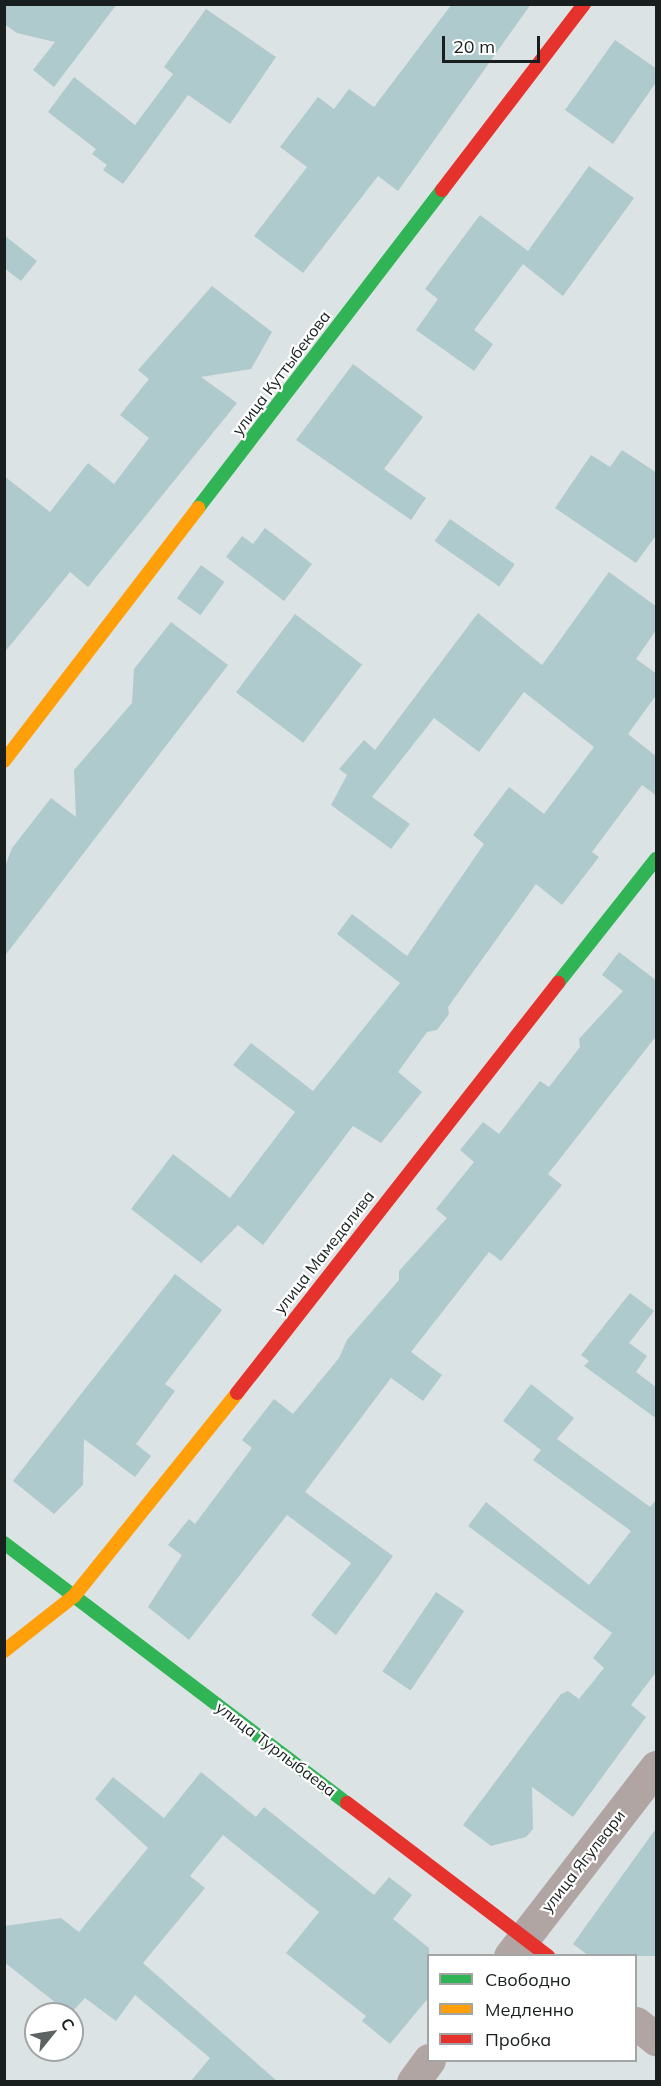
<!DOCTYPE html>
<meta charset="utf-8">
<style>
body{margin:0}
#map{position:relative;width:661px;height:2086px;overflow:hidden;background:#dce3e4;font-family:Mulish,sans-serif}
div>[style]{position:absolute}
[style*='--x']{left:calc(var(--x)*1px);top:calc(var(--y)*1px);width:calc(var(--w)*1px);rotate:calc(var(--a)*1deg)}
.building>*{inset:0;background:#aecacc;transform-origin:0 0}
.street>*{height:33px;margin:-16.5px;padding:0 16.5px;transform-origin:16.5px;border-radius:16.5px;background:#b0a5a2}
.fast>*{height:14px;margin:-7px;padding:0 7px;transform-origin:7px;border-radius:7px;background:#30b455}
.slow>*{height:14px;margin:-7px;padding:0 7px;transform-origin:7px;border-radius:7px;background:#ff9f0a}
.jam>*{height:14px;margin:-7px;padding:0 7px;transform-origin:7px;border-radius:7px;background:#e5322d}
span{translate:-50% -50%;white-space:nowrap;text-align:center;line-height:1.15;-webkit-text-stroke:4.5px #fff;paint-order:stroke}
.street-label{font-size:16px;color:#191e1e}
.frame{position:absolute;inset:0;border:6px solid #191e1e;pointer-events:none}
.legend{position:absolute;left:427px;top:1954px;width:210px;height:108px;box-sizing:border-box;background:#fff;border:2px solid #a3a5a5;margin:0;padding:8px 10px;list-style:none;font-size:18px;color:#191e1e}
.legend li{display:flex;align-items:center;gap:12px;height:30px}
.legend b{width:30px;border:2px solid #a3a5a5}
.north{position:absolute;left:24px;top:2002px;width:60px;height:60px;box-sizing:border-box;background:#fff;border:2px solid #a3a5a5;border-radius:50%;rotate:60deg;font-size:16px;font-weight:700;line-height:24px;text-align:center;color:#191e1e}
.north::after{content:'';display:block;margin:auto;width:21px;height:27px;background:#5d6363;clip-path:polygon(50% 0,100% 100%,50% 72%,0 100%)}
.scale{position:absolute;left:442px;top:36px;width:98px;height:27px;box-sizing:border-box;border:3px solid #191e1e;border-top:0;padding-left:8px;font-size:18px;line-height:21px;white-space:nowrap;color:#191e1e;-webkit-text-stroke:4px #fff;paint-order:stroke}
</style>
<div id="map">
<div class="building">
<i style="clip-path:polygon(4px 4px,117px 4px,54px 87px,33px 70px,55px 42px,17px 33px,4px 24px)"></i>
<i style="clip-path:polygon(452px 4px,531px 4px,398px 191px,378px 176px,303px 273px,254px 236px,307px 167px,280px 147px,318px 97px,334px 109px,349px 89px,374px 107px)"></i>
<i style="clip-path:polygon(206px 9px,276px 57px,230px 124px,188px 95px,123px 184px,103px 170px,107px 165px,92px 154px,96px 149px,48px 112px,74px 77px,135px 125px,173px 74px,164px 67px)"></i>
<i style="clip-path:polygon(615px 40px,657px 69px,657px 81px,613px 144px,565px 110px)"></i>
<i style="clip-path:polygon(589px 166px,634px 198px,563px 296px,523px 264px,474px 330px,493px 344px,474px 371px,416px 330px,438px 299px,425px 289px,480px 215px,528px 251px)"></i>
<i style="clip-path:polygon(4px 235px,37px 261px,21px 281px,4px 268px)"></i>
<i style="clip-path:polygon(212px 286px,272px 332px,251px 369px,201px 377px,237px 403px,88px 587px,70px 572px,4px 653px,4px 476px,50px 512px,88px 463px,114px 484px,149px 438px,120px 415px,149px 379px,138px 370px)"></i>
<i style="clip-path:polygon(353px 364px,423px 417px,384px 469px,426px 498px,411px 520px,296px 440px)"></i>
<i style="clip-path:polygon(622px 450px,657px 473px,657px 534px,636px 563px,555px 508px,591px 455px,610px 467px)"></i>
<i style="left:450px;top:519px;width:79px;height:27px;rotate:35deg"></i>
<i style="clip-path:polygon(265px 528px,312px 564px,284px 601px,226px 557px,242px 536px,253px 544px)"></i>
<i style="left:201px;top:565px;width:29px;height:41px;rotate:36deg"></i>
<i style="clip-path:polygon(609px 572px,657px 607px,657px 629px,636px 659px,657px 674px,657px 694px,628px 734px,657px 757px,657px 796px,642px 785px,592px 852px,599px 857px,562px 905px,536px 884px,448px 1007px,449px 1014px,437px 1030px,427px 1032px,398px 1072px,422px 1092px,381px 1143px,353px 1126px,263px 1245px,238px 1225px,201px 1263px,131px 1209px,173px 1154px,230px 1198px,295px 1112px,233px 1065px,251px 1043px,313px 1091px,400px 983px,337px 934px,352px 914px,407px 956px,484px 844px,473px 835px,509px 787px,544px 814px,594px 747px,524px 692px,479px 752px,434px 718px,372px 797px,410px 824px,391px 849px,331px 805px,347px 775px,339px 769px,364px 740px,375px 750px,478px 613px,542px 665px)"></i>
<i style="left:295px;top:614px;width:84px;height:98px;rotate:37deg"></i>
<i style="clip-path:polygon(171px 622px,228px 665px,4px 957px,4px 869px,12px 848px,51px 798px,76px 817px,74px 770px,132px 703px,134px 669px)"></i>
<i style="clip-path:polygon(619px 952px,657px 981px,657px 1035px,548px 1174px,562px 1185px,501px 1261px,489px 1252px,411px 1352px,442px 1375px,423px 1401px,391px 1378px,305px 1492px,393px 1556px,336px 1635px,311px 1615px,351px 1563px,287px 1515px,189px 1640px,148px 1607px,182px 1555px,168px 1545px,189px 1519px,195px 1524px,252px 1448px,242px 1440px,274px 1399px,293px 1414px,339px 1358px,347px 1340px,399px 1280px,399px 1271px,447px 1218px,436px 1209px,474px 1162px,460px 1150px,483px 1122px,499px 1134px,540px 1081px,549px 1087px,580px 1047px,579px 1039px,623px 991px,602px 975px)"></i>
<i style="clip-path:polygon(175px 1274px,222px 1310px,165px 1384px,175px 1391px,136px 1444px,151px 1456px,135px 1477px,84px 1439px,83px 1485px,54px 1514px,13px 1481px)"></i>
<i style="clip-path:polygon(630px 1293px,654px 1311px,629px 1343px,647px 1356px,636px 1372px,657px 1388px,657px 1419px,584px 1366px,589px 1361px,581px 1355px)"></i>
<i style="clip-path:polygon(531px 1384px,574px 1418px,557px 1439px,650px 1507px,657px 1499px,657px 1671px,631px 1705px,646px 1717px,573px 1817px,532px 1787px,533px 1829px,526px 1837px,491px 1846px,463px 1825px,561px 1694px,568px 1691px,579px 1699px,604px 1668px,593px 1658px,612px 1633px,468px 1526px,486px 1502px,589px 1585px,631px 1531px,533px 1460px,541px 1450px,503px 1421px)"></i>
<i style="left:436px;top:1592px;width:34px;height:96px;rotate:34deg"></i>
<i style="clip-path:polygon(201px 1772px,256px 1817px,264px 1807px,374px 1895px,389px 1877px,412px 1895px,393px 1919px,429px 1948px,429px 1997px,390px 2044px,362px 2021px,366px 2016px,286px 1953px,319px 1912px,223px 1835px,190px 1876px,205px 1888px,143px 1963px,278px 2082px,190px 2082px,210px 2058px,135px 1995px,116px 2021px,85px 1998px,70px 2014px,4px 1962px,4px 1926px,61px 1918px,79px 1932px,148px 1848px,95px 1799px,113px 1777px,164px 1818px)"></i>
<i style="clip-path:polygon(657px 1827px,657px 1956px,589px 1956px,573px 1944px)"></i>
</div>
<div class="street">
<i style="--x:510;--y:1956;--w:239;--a:-52.3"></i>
<i style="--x:636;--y:2023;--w:26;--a:39"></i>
<i style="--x:413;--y:2082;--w:27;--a:-54"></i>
</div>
<div class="fast">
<i style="--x:198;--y:508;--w:401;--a:-52.5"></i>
<i style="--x:558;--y:983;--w:158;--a:-51.7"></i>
<i style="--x:4;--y:1543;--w:430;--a:37.2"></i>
</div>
<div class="slow">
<i style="--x:4;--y:761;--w:319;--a:-52.5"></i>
<i style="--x:4;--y:1651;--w:89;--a:-38.2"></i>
<i style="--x:74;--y:1596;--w:260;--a:-51.2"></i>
</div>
<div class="jam">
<i style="--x:442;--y:190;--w:234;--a:-52.6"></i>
<i style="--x:237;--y:1393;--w:521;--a:-51.94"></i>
<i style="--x:347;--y:1803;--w:253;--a:37.3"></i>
</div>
<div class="street-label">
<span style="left:281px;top:373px;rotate:-53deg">улица Куттыбекова</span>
<span style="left:324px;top:1252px;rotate:-52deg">улица Мамедалива</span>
<span style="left:276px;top:1749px;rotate:37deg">улица Турлыбаева</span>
<span style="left:583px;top:1861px;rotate:-52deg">улица Ягулвари</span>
</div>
<div class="frame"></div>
<ul class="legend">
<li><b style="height:8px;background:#30b455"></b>Свободно</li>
<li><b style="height:8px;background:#ff9f0a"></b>Медленно</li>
<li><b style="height:8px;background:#e5322d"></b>Пробка</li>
</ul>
<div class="north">С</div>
<div class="scale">20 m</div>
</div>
